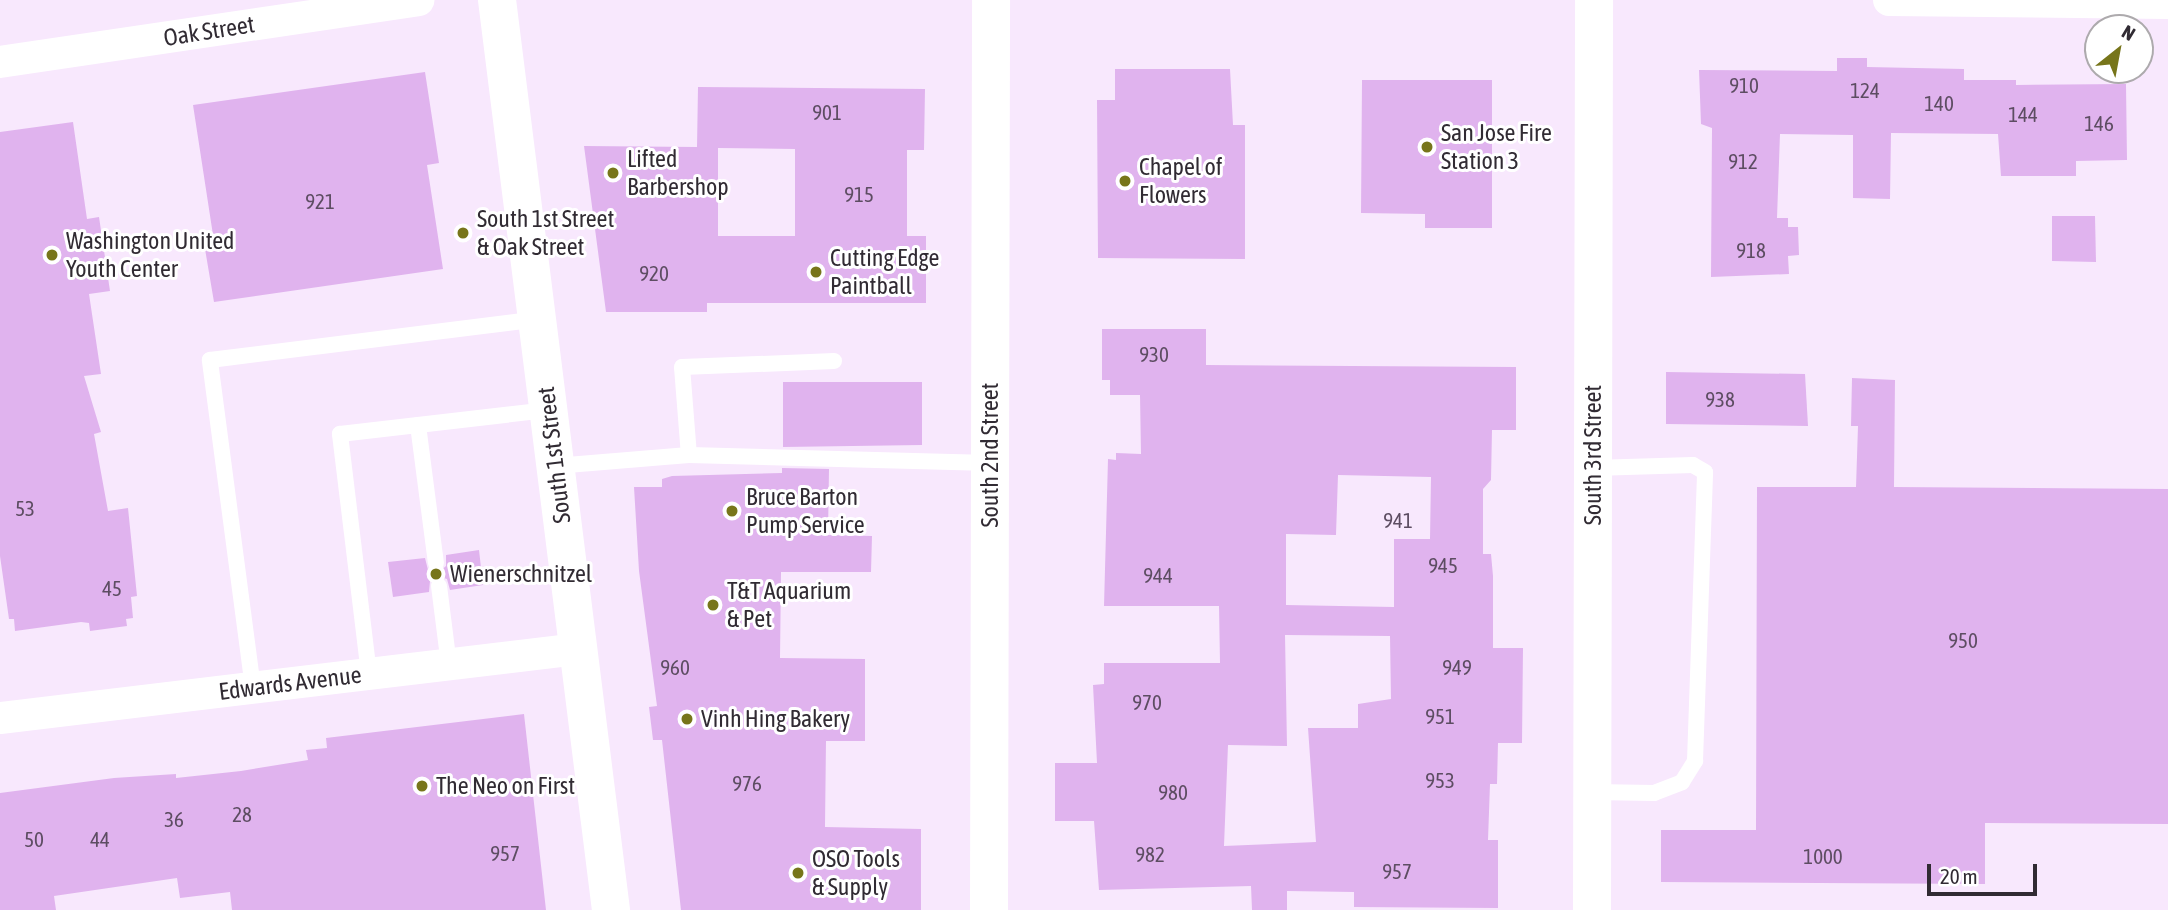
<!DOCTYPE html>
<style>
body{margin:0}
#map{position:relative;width:2168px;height:910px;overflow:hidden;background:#f8e8fd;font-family:"Asap Condensed",sans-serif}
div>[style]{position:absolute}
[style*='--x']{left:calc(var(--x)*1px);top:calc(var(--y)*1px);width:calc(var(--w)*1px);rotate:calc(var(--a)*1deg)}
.building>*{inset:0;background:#e0b3ee}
.service>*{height:16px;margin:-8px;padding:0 8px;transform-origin:8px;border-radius:8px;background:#fff}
.minor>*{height:32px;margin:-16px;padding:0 16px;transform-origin:16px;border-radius:16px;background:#fff}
.tertiary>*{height:38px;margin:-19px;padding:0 19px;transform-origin:19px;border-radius:19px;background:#fff}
.primary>*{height:38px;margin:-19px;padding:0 19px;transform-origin:19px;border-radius:19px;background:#fff}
.dots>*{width:19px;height:19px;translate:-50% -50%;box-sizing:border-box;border:4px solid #fff;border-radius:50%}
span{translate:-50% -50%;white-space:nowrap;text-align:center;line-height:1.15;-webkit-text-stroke:6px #fff;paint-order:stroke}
.number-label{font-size:21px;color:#5d4d62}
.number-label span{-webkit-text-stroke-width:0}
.street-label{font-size:24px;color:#312b33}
.poi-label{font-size:24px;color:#312b33}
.left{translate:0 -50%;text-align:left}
.north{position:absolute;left:2084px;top:14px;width:70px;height:70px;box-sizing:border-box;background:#fff;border:2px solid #adaaad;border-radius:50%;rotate:31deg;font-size:19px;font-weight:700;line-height:28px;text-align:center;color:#312b33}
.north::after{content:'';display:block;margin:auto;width:24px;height:32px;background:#77751a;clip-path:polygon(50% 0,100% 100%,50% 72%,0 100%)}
.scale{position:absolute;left:1927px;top:864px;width:110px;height:32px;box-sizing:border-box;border:4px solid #312b33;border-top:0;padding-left:9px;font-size:21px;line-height:24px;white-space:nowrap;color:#312b33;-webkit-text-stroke:5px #fff;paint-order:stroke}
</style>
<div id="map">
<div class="building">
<i style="clip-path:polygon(1837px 58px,1867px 58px,1867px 67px,1964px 69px,1964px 80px,2016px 80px,2016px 85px,2126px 84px,2127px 160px,2076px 161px,2076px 176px,2001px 176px,1998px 134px,1891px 133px,1890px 199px,1853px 198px,1853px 135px,1780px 134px,1777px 218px,1788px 218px,1788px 227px,1798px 227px,1799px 255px,1788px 256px,1789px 274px,1711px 277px,1712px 128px,1701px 124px,1699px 70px,1837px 71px)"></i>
<i style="clip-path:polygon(1115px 69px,1230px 69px,1233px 125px,1245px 125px,1245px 259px,1098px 258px,1097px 100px,1115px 100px)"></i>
<i style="clip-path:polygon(425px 72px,439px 163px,427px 165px,443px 269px,214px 302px,205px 249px,215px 248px,193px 105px)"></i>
<i style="clip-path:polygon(1362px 80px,1492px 80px,1492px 228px,1425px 228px,1425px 214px,1361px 213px)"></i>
<i style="clip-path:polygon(evenodd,698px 87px,925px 89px,924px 150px,907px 150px,907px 236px,926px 236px,926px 303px,707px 303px,707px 312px,606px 312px,584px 146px,697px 147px,698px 87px,718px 148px,795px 149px,795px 236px,718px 236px,718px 148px)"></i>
<i style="clip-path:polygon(73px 122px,87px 219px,99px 217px,110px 291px,89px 294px,101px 374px,84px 376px,101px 432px,94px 434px,108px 511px,128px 508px,137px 596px,131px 597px,133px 618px,126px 619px,127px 626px,90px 631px,89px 623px,81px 622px,15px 631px,14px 619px,9px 619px,0 556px,0 132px)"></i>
<i style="clip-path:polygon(2052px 216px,2095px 216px,2096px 262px,2052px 261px)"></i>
<i style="clip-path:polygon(evenodd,1102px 329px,1206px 329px,1206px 365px,1516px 367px,1516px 430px,1492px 430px,1491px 480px,1483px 489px,1483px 554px,1491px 554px,1493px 576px,1493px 648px,1523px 648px,1522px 743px,1498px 743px,1497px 784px,1490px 784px,1488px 840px,1498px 840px,1498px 908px,1354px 907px,1354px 892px,1287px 891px,1287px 910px,1252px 910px,1251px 886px,1099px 890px,1094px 821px,1055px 821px,1055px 763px,1097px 763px,1093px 685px,1104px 684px,1104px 663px,1220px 663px,1219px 606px,1104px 606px,1108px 459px,1116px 460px,1116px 453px,1141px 454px,1140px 395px,1110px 395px,1110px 380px,1102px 380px,1102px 329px,1338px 475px,1431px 477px,1430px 539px,1394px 539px,1394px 607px,1286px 605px,1286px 534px,1336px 535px,1338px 475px,1102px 329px,1285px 635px,1390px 636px,1391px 699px,1358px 704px,1358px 728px,1308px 728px,1316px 842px,1224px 846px,1228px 745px,1287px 746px,1285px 635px)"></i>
<i style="clip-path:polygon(1666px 372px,1805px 374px,1808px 426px,1666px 424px)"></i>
<i style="clip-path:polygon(1852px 378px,1895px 380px,1894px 487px,2168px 489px,2168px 824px,1985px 823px,1985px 884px,1661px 882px,1661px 830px,1756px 830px,1757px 487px,1856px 487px,1858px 426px,1851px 426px)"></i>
<i style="clip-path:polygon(783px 382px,922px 382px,922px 445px,783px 447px)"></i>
<i style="clip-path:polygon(782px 468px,829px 469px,828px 535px,872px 536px,871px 572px,781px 572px,780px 658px,865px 659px,865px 741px,826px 741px,825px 827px,921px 829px,921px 910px,681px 910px,662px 740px,653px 740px,649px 707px,657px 706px,639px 571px,634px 487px,662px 487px,662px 479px,672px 476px,782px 473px)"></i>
<i style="clip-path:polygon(479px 550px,483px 585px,450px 590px,447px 579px,437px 576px,430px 581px,429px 592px,393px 597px,388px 562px,425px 558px,428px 570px,438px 573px,446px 566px,446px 555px)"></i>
<i style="clip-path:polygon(524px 714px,546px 910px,232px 910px,230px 892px,180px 898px,177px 878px,54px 896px,56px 910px,0 910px,0 793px,114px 778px,176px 774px,176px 778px,241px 771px,308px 760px,306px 750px,327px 748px,326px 738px)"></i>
</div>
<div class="service">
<i style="--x:834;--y:361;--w:152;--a:177.7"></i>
<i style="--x:682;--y:367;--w:88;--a:85.5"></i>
<i style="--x:689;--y:455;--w:301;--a:1.5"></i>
<i style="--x:418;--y:425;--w:139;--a:82.6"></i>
<i style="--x:555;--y:466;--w:134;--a:-4.7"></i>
<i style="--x:439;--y:586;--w:80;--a:82.8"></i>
<i style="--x:369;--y:674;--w:242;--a:-96.9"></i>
<i style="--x:340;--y:434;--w:210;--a:-6.6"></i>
<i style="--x:253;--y:688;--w:331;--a:-97.5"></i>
<i style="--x:210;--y:360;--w:330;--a:-7.1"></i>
<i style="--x:1592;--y:792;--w:62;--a:0.9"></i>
<i style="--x:1654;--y:793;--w:30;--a:-21"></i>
<i style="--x:1682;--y:782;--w:25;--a:-58"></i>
<i style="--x:1695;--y:761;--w:289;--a:-88"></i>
<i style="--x:1705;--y:472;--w:14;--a:-150"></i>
<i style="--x:1693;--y:465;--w:100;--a:178.3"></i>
</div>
<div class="minor">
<i style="--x:1889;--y:0;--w:279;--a:0.6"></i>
<i style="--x:0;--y:62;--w:423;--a:-8.4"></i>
<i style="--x:0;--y:718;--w:583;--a:-6.8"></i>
</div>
<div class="tertiary">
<i style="--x:989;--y:910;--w:910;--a:-89.87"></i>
<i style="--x:1592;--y:910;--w:910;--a:-89.87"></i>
</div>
<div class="primary">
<i style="--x:497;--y:0;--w:917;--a:82.86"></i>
</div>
<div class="dots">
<i style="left:1427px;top:147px;background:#77751a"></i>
<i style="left:613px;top:173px;background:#77751a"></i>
<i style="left:1125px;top:181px;background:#77751a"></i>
<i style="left:463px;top:233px;background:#77751a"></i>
<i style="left:52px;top:255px;background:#77751a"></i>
<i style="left:816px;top:272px;background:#77751a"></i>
<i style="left:732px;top:511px;background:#77751a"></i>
<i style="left:436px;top:574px;background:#77751a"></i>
<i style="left:713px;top:605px;background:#77751a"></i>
<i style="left:687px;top:719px;background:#77751a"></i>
<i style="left:422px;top:786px;background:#77751a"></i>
<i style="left:798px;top:873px;background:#77751a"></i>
</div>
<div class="number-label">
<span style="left:1744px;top:85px">910</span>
<span style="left:1865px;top:90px">124</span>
<span style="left:1939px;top:103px">140</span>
<span style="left:827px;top:112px">901</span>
<span style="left:2023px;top:114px">144</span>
<span style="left:2099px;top:123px">146</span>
<span style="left:1743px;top:161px">912</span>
<span style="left:859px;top:194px">915</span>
<span style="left:320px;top:201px">921</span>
<span style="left:1751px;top:250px">918</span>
<span style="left:654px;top:273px">920</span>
<span style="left:1154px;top:354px">930</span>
<span style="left:1720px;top:399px">938</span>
<span style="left:25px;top:508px">53</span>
<span style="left:1398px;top:520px">941</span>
<span style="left:1443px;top:565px">945</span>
<span style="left:1158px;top:575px">944</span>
<span style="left:112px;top:588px">45</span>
<span style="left:1963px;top:640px">950</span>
<span style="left:675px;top:667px">960</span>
<span style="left:1457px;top:667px">949</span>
<span style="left:1147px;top:702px">970</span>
<span style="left:1440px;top:716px">951</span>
<span style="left:1440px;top:780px">953</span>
<span style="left:747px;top:783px">976</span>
<span style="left:1173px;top:792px">980</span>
<span style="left:242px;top:814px">28</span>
<span style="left:174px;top:819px">36</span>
<span style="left:34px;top:839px">50</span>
<span style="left:100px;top:839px">44</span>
<span style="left:505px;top:853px">957</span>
<span style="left:1150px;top:854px">982</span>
<span style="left:1823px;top:856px">1000</span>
<span style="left:1397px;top:871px">957</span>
</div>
<div class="street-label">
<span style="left:209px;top:31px;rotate:-9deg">Oak Street</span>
<span style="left:554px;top:455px;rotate:-97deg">South 1st Street</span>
<span style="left:990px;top:455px;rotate:-90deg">South 2nd Street</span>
<span style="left:1593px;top:455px;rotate:-90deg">South 3rd Street</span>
<span style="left:290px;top:683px;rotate:-7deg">Edwards Avenue</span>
</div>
<div class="poi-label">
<span class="left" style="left:1441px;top:147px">San Jose Fire<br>Station 3</span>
<span class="left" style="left:627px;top:173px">Lifted<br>Barbershop</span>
<span class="left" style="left:1139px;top:181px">Chapel of<br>Flowers</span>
<span class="left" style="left:477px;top:233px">South 1st Street<br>&amp; Oak Street</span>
<span class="left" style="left:66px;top:255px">Washington United<br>Youth Center</span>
<span class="left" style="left:830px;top:272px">Cutting Edge<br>Paintball</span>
<span class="left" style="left:746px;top:511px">Bruce Barton<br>Pump Service</span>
<span class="left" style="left:450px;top:574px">Wienerschnitzel</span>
<span class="left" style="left:727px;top:605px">T&amp;T Aquarium<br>&amp; Pet</span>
<span class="left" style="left:701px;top:719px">Vinh Hing Bakery</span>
<span class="left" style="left:436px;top:786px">The Neo on First</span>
<span class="left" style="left:812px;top:873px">OSO Tools<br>&amp; Supply</span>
</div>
<div class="north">N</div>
<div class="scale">20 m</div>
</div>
